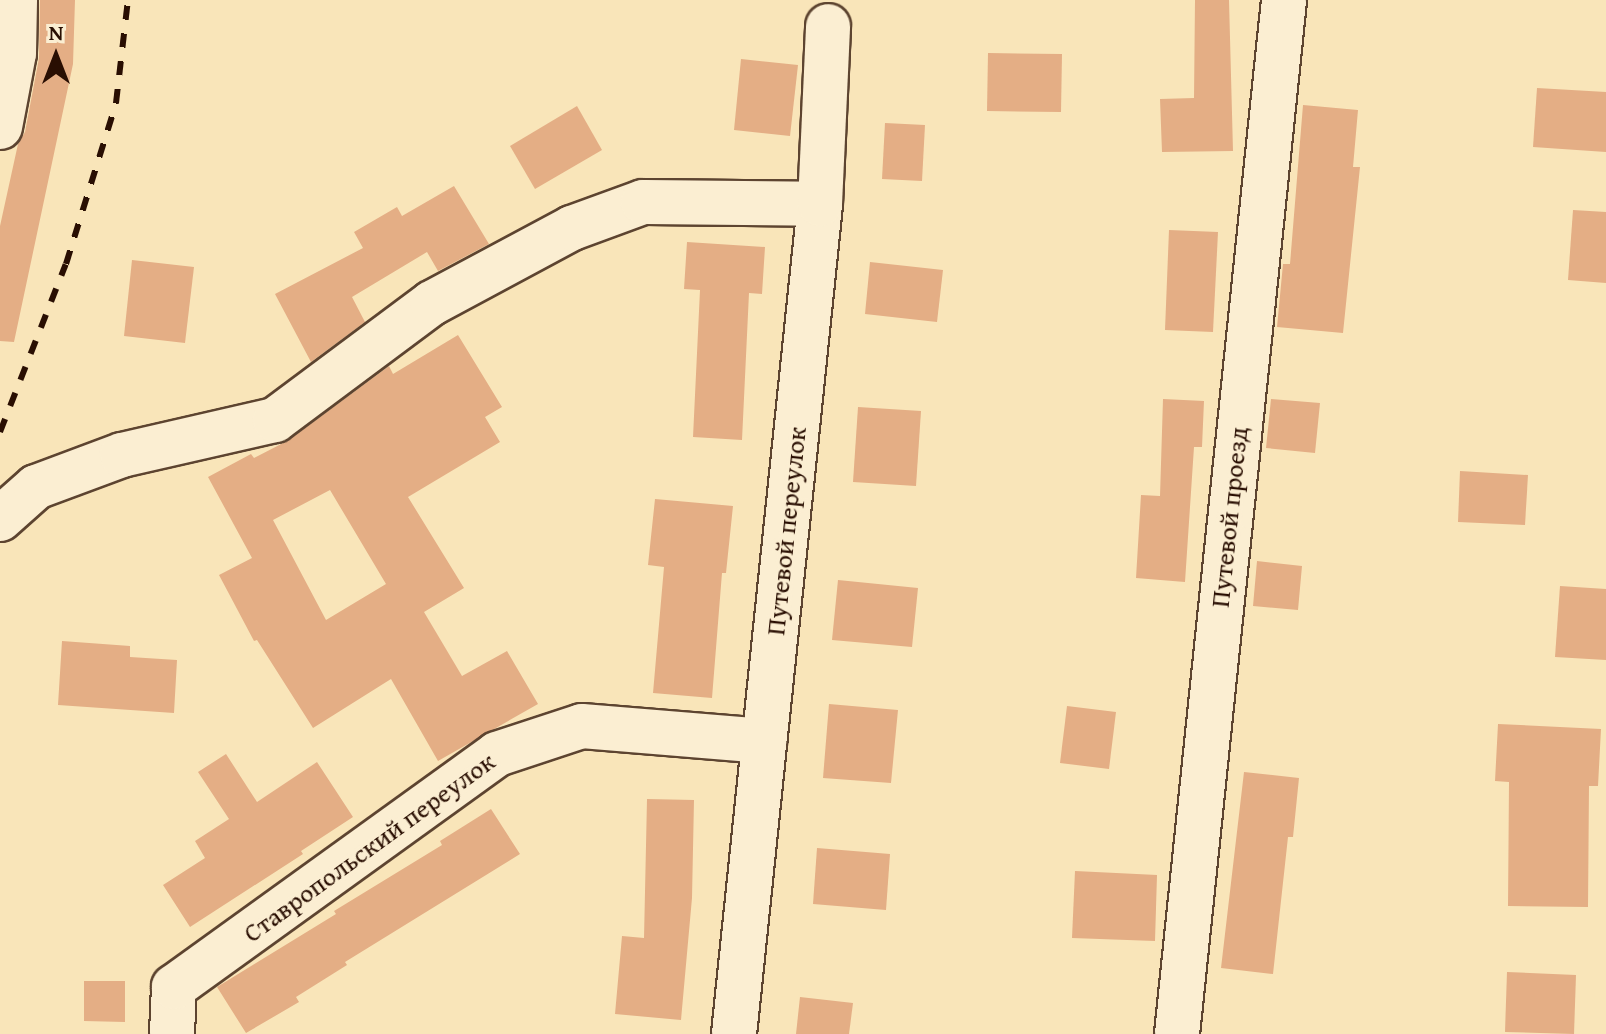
<!DOCTYPE html>
<meta charset="utf-8">
<style>
body{margin:0}
#map{position:relative;width:1606px;height:1034px;overflow:hidden;background:#f9e5b9;font-family:"Gentium Book Plus",serif}
div>[style]{position:absolute}
[style*='--x']{left:calc(var(--x)*1px);top:calc(var(--y)*1px);width:calc(var(--w)*1px);rotate:calc(var(--a)*1deg)}
.building>*{inset:0;background:#e4ae85}
.roads{filter:drop-shadow(2px 0 #5d4430) drop-shadow(-2px 0 #5d4430) drop-shadow(0 2px #5d4430) drop-shadow(0 -2px #5d4430)}
.minor>*{height:44px;margin:-22px;padding:0 22px;transform-origin:22px;border-radius:22px;background:#fbeed2}
.rail>*{height:6px;margin-top:-3px;transform-origin:0;background:repeating-linear-gradient(90deg,#290e02 0 14px,transparent 0 28px)}
span{translate:-50% -50%;white-space:nowrap;text-align:center;line-height:1.15;-webkit-text-stroke:7px #fbeed2;paint-order:stroke}
.street-label{font-size:26px;color:#290e02}
.north{position:absolute;left:16px;top:16px;width:80px;height:80px;-webkit-text-stroke:6px #fbeed2;paint-order:stroke;rotate:0deg;font-size:22px;font-weight:700;line-height:32px;text-align:center;color:#290e02}
.north::after{content:'';display:block;margin:auto;width:28px;height:36px;background:#290e02;clip-path:polygon(50% 0,100% 100%,50% 72%,0 100%)}
</style>
<div id="map">
<div class="building">
<i style="clip-path:polygon(40px 0,75px 0,73px 64px,14px 342px,0 341px,0 226px,18px 144px,25px 132px,39px 58px)"></i>
<i style="clip-path:polygon(1195px 0,1229px 0,1233px 151px,1162px 152px,1160px 99px,1194px 98px)"></i>
<i style="clip-path:polygon(988px 53px,1062px 54px,1061px 112px,987px 111px)"></i>
<i style="clip-path:polygon(741px 59px,798px 65px,790px 136px,734px 130px)"></i>
<i style="clip-path:polygon(1537px 88px,1606px 92px,1606px 152px,1533px 147px)"></i>
<i style="clip-path:polygon(1303px 105px,1358px 110px,1353px 167px,1360px 167px,1343px 333px,1277px 327px,1283px 264px,1290px 264px)"></i>
<i style="clip-path:polygon(577px 106px,602px 150px,535px 189px,510px 146px)"></i>
<i style="clip-path:polygon(885px 123px,925px 125px,922px 181px,882px 179px)"></i>
<i style="clip-path:polygon(454px 186px,489px 244px,438px 271px,427px 252px,352px 297px,365px 322px,311px 362px,275px 294px,363px 248px,354px 232px,397px 207px,402px 216px)"></i>
<i style="clip-path:polygon(1573px 210px,1606px 212px,1606px 283px,1568px 280px)"></i>
<i style="clip-path:polygon(1169px 230px,1218px 232px,1213px 332px,1165px 330px)"></i>
<i style="clip-path:polygon(687px 242px,765px 247px,762px 294px,749px 293px,742px 440px,693px 437px,700px 290px,684px 289px)"></i>
<i style="clip-path:polygon(132px 260px,194px 267px,185px 343px,124px 336px)"></i>
<i style="clip-path:polygon(870px 262px,943px 270px,937px 322px,865px 314px)"></i>
<i style="clip-path:polygon(evenodd,458px 335px,502px 407px,485px 417px,500px 442px,408px 497px,464px 588px,424px 612px,462px 676px,507px 651px,538px 704px,438px 761px,391px 679px,313px 728px,257px 640px,254px 641px,219px 575px,252px 558px,208px 477px,251px 454px,254px 458px,289px 440px,389px 366px,393px 374px,458px 335px,330px 490px,386px 584px,326px 620px,273px 520px,330px 490px)"></i>
<i style="clip-path:polygon(1163px 399px,1204px 401px,1202px 447px,1194px 447px,1185px 582px,1136px 578px,1141px 495px,1160px 496px)"></i>
<i style="clip-path:polygon(1271px 399px,1320px 403px,1315px 453px,1266px 448px)"></i>
<i style="clip-path:polygon(858px 407px,921px 411px,916px 486px,853px 482px)"></i>
<i style="clip-path:polygon(1460px 471px,1528px 475px,1525px 525px,1458px 522px)"></i>
<i style="clip-path:polygon(655px 499px,733px 506px,726px 573px,722px 573px,712px 698px,653px 693px,664px 567px,648px 565px)"></i>
<i style="clip-path:polygon(1257px 561px,1302px 566px,1298px 610px,1253px 606px)"></i>
<i style="clip-path:polygon(838px 580px,918px 588px,912px 647px,832px 640px)"></i>
<i style="clip-path:polygon(1560px 586px,1606px 589px,1606px 660px,1555px 657px)"></i>
<i style="clip-path:polygon(62px 641px,130px 646px,130px 657px,177px 660px,174px 713px,58px 705px)"></i>
<i style="clip-path:polygon(829px 704px,898px 710px,891px 783px,823px 778px)"></i>
<i style="clip-path:polygon(1067px 706px,1116px 712px,1109px 769px,1060px 763px)"></i>
<i style="clip-path:polygon(1498px 724px,1601px 729px,1598px 786px,1589px 786px,1588px 907px,1508px 906px,1509px 782px,1495px 781px)"></i>
<i style="clip-path:polygon(226px 754px,257px 802px,317px 762px,353px 817px,301px 851px,303px 854px,190px 927px,163px 885px,205px 858px,195px 841px,229px 819px,198px 772px)"></i>
<i style="clip-path:polygon(1244px 772px,1299px 778px,1293px 837px,1288px 837px,1273px 974px,1221px 968px)"></i>
<i style="clip-path:polygon(647px 799px,694px 800px,692px 898px,681px 1020px,615px 1014px,622px 936px,644px 938px)"></i>
<i style="clip-path:polygon(491px 809px,520px 854px,345px 962px,347px 965px,296px 997px,299px 1002px,246px 1033px,217px 987px,336px 914px,334px 911px,442px 845px,440px 841px)"></i>
<i style="clip-path:polygon(817px 848px,890px 854px,886px 910px,813px 904px)"></i>
<i style="clip-path:polygon(1075px 871px,1157px 875px,1155px 941px,1072px 938px)"></i>
<i style="clip-path:polygon(1507px 972px,1576px 975px,1574px 1034px,1505px 1032px)"></i>
<i style="clip-path:polygon(84px 981px,125px 981px,125px 1022px,84px 1021px)"></i>
<i style="clip-path:polygon(800px 997px,853px 1003px,849px 1034px,796px 1034px)"></i>
</div>
<div class="roads">
<div class="minor">
<i style="--x:0;--y:127;--w:75;--a:-79.3"></i>
<i style="--x:14;--y:53;--w:53;--a:-88.9"></i>
<i style="--x:0;--y:519;--w:48;--a:-41.6"></i>
<i style="--x:36;--y:487;--w:92;--a:-20.4"></i>
<i style="--x:122;--y:455;--w:157;--a:-12.9"></i>
<i style="--x:275;--y:420;--w:196;--a:-36.7"></i>
<i style="--x:432;--y:303;--w:159;--a:-28.2"></i>
<i style="--x:572;--y:228;--w:76;--a:-20.1"></i>
<i style="--x:643;--y:202;--w:177;--a:0.6"></i>
<i style="--x:172;--y:1034;--w:47;--a:-87.6"></i>
<i style="--x:174;--y:987;--w:398;--a:-35.8"></i>
<i style="--x:497;--y:754;--w:89;--a:-18.2"></i>
<i style="--x:582;--y:726;--w:183;--a:4.7"></i>
<i style="--x:734;--y:1034;--w:834;--a:-84.08"></i>
<i style="--x:820;--y:204;--w:178;--a:-87.4"></i>
<i style="--x:1177;--y:1034;--w:1040;--a:-84.09"></i>
</div>
</div>
<div class="rail">
<i style="--x:0;--y:432;--w:180;--a:-68.6"></i>
<i style="--x:66;--y:264;--w:169;--a:-72.7"></i>
<i style="--x:116;--y:103;--w:104;--a:-83.4"></i>
</div>
<div class="street-label">
<span style="left:1229px;top:517px;rotate:-84deg">Путевой проезд</span>
<span style="left:786px;top:531px;rotate:-84deg">Путевой переулок</span>
<span style="left:369px;top:847px;rotate:-36deg">Ставропольский переулок</span>
</div>
<div class="north">N</div>
</div>
